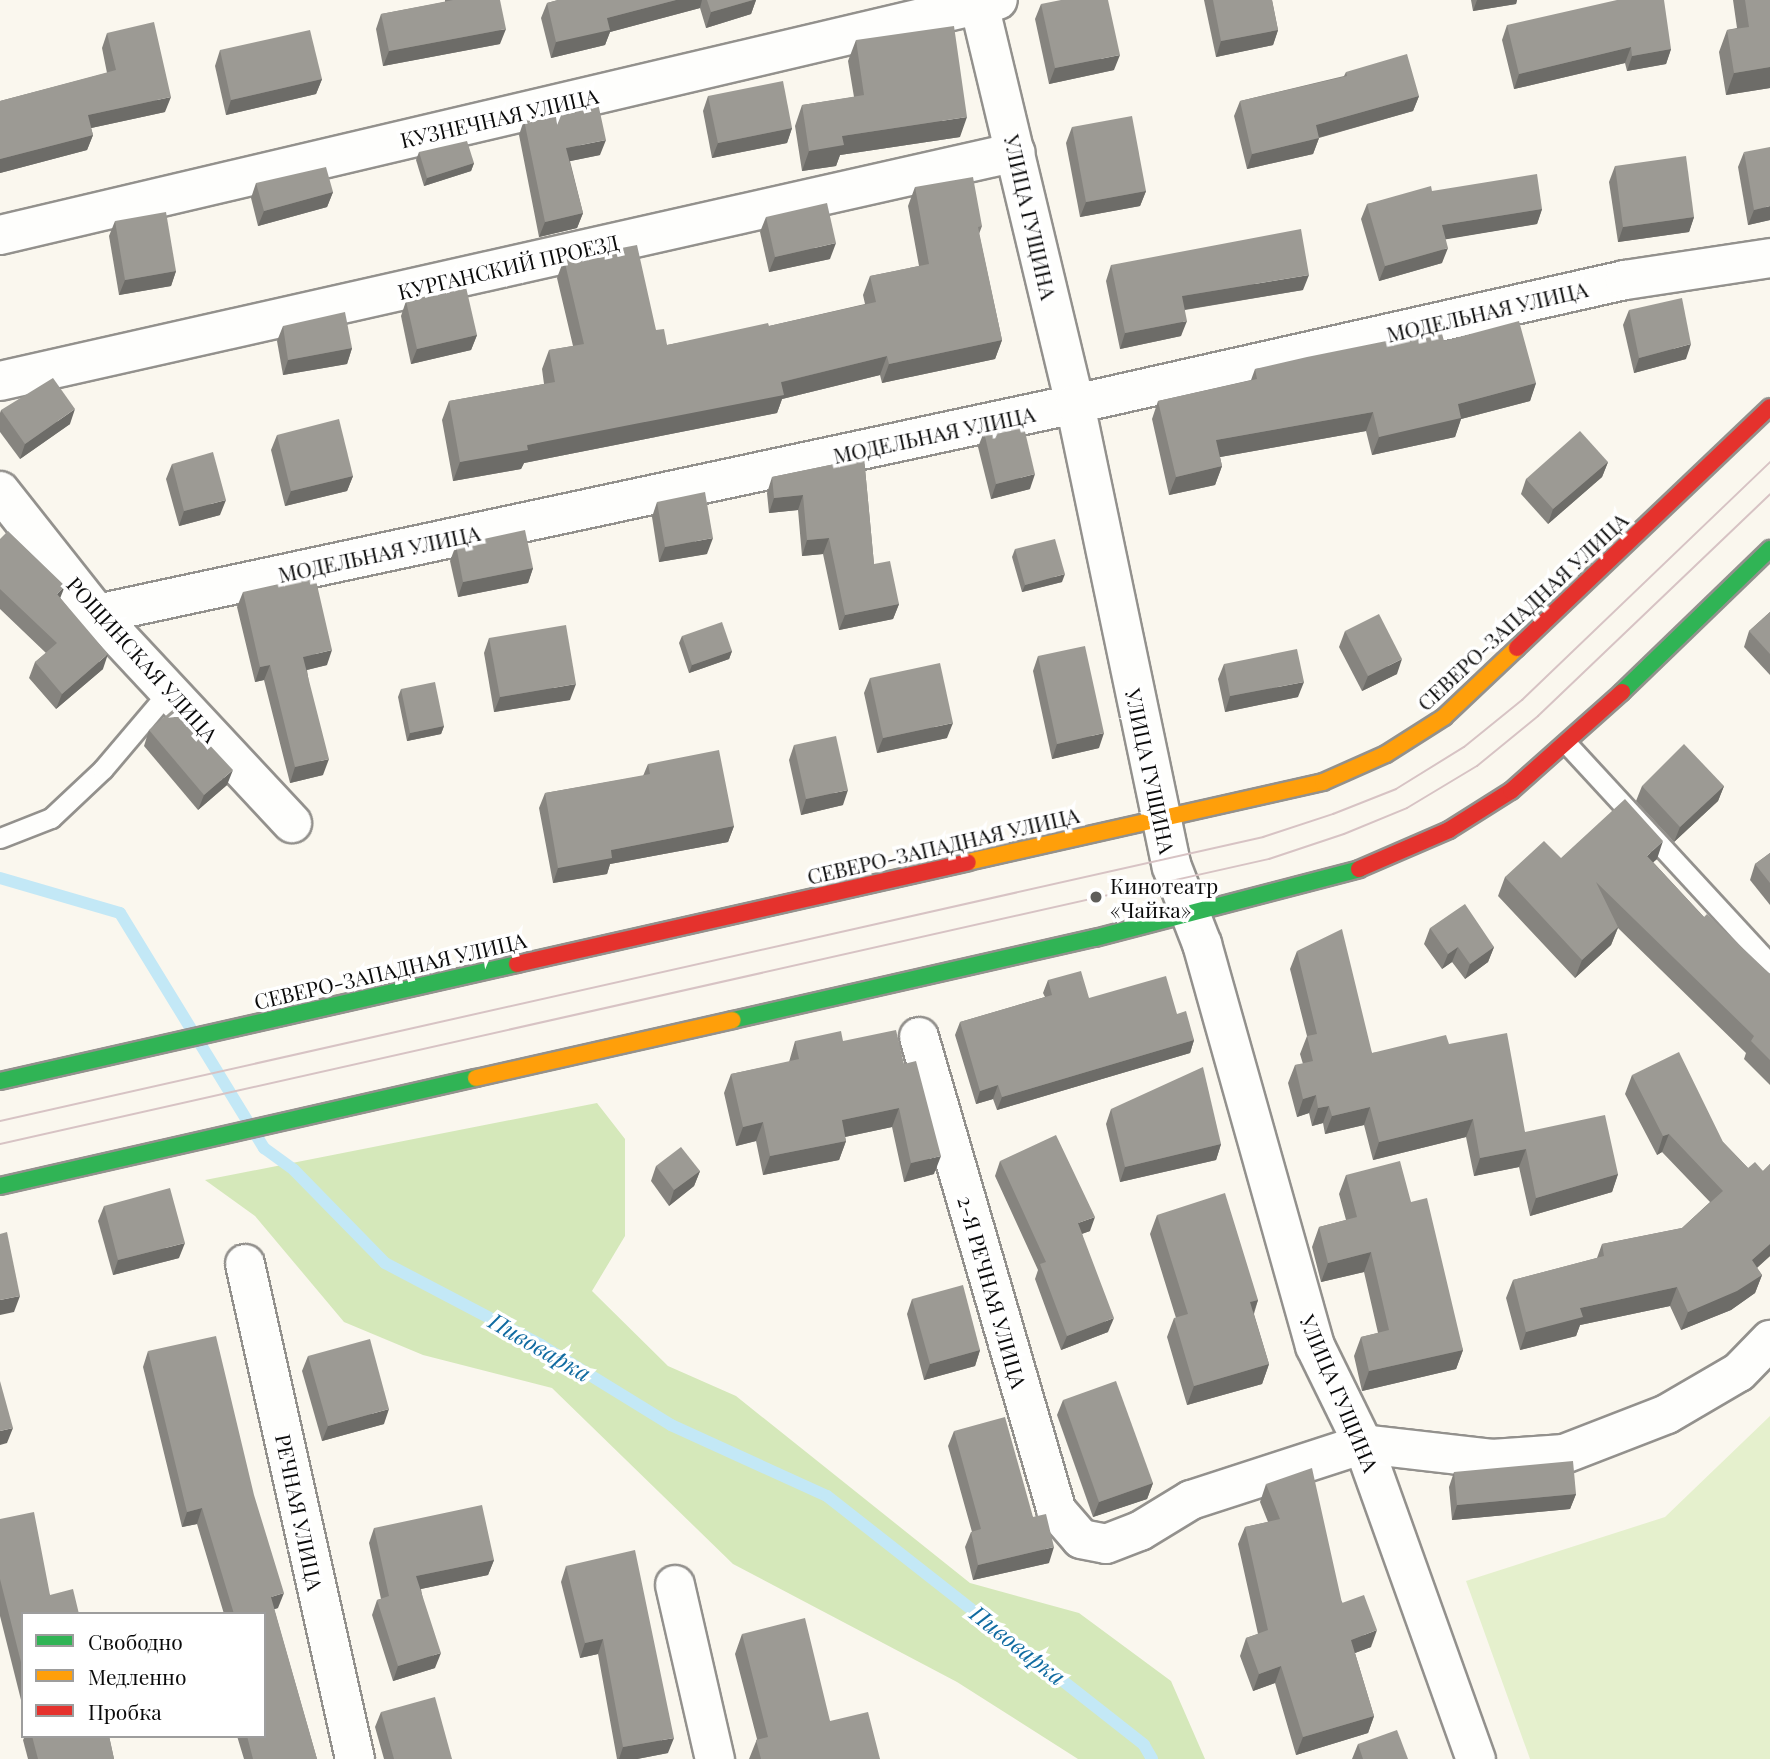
<!DOCTYPE html>
<meta charset="utf-8">
<style>
body{margin:0}
#map{position:relative;width:1770px;height:1759px;overflow:hidden;background:#faf7ee;font-family:"Playfair Display",serif}
div>[style]{position:absolute}
[style*='--x']{left:calc(var(--x)*1px);top:calc(var(--y)*1px);width:calc(var(--w)*1px);rotate:calc(var(--a)*1deg)}
.green>*{inset:0;background:#e5f0cd}
.forest>*{inset:0;background:#d5e8ba}
.stream>*{height:12px;margin:-6px;padding:0 6px;transform-origin:6px;border-radius:6px;background:#c3e8f6}
.roads{filter:drop-shadow(2px 0 #93918d) drop-shadow(-2px 0 #93918d) drop-shadow(0 2px #93918d) drop-shadow(0 -2px #93918d)}
.lane>*{height:19px;margin:-9.5px;padding:0 9.5px;transform-origin:9.5px;border-radius:9.5px;background:#fefefc}
.street>*{height:38px;margin:-19px;padding:0 19px;transform-origin:19px;border-radius:19px;background:#fefefc}
.fast>*{height:16px;margin:-8px;padding:0 8px;transform-origin:8px;border-radius:8px;background:#30b455}
.slow>*{height:16px;margin:-8px;padding:0 8px;transform-origin:8px;border-radius:8px;background:#ff9f0a}
.jam>*{height:16px;margin:-8px;padding:0 8px;transform-origin:8px;border-radius:8px;background:#e5322d}
.tram>*{height:2px;margin:-1px;padding:0 1px;transform-origin:1px;border-radius:1px;background:#d7c3c4}
.wall>*{inset:0;background:#86847f}
.shaded-wall>*{inset:0;background:#6d6c68}
.building>*{inset:0;background:#9c9a94}
.dots>*{width:19px;height:19px;translate:-50% -50%;box-sizing:border-box;border:4px solid #fff;border-radius:50%}
span{translate:-50% -50%;white-space:nowrap;text-align:center;line-height:1.15;-webkit-text-stroke:7px #fff;paint-order:stroke}
.street-label{font-size:21px;color:#0b0b0b}
.poi-label{font-size:21px;color:#0b0b0b}
.left{translate:0 -50%;text-align:left}
.water-label{font-size:23px;color:#106ba1;font-style:italic}
.legend{position:absolute;left:21px;top:1612px;width:245px;height:126px;box-sizing:border-box;background:#fff;border:2px solid #9d9d9d;margin:0;padding:9px 12px;list-style:none;font-size:21px;color:#0b0b0b}
.legend li{display:flex;align-items:center;gap:14px;height:35px}
.legend b{width:35px;border:2px solid #9d9d9d}
</style>
<div id="map">
<div class="green">
<i style="clip-path:polygon(1770px 1416px,1770px 1759px,1530px 1759px,1466px 1581px,1665px 1517px)"></i>
</div>
<div class="forest">
<i style="clip-path:polygon(597px 1103px,625px 1139px,625px 1236px,592px 1291px,668px 1366px,736px 1396px,970px 1583px,1079px 1613px,1171px 1681px,1205px 1759px,1078px 1759px,957px 1682px,733px 1564px,552px 1388px,423px 1355px,344px 1322px,255px 1216px,205px 1180px)"></i>
</div>
<div class="stream">
<i style="--x:0;--y:878;--w:125;--a:16.3"></i>
<i style="--x:120;--y:913;--w:276;--a:58.5"></i>
<i style="--x:264;--y:1148;--w:37;--a:36"></i>
<i style="--x:294;--y:1170;--w:130;--a:45.6"></i>
<i style="--x:385;--y:1263;--w:176;--a:27.7"></i>
<i style="--x:541;--y:1345;--w:153;--a:31.6"></i>
<i style="--x:671;--y:1425;--w:171;--a:24.5"></i>
<i style="--x:827;--y:1496;--w:403;--a:38.1"></i>
<i style="--x:1144;--y:1745;--w:16;--a:60"></i>
</div>
<div class="roads">
<div class="lane">
<i style="--x:1567;--y:744;--w:299;--a:47.3"></i>
<i style="--x:0;--y:838;--w:55;--a:-21.4"></i>
<i style="--x:51;--y:818;--w:71;--a:-43.3"></i>
<i style="--x:103;--y:769;--w:104;--a:-49.7"></i>
</div>
<div class="street">
<i style="--x:978;--y:0;--w:415;--a:76.5"></i>
<i style="--x:1075;--y:404;--w:473;--a:78.2"></i>
<i style="--x:1172;--y:867;--w:83;--a:68.7"></i>
<i style="--x:1202;--y:944;--w:418;--a:74.3"></i>
<i style="--x:1315;--y:1346;--w:109;--a:63.9"></i>
<i style="--x:1363;--y:1444;--w:335;--a:70.3"></i>
<i style="--x:0;--y:235;--w:1025;--a:-13.25"></i>
<i style="--x:0;--y:381;--w:1041;--a:-12.7"></i>
<i style="--x:0;--y:491;--w:157;--a:51.7"></i>
<i style="--x:97;--y:614;--w:286;--a:47"></i>
<i style="--x:97;--y:614;--w:1000;--a:-12.12"></i>
<i style="--x:1075;--y:404;--w:564;--a:-12.71"></i>
<i style="--x:1625;--y:280;--w:147;--a:-8.6"></i>
<i style="--x:919;--y:1037;--w:492;--a:73.8"></i>
<i style="--x:1056;--y:1510;--w:38;--a:49"></i>
<i style="--x:1081;--y:1539;--w:25;--a:11"></i>
<i style="--x:1106;--y:1544;--w:36;--a:-21"></i>
<i style="--x:1140;--y:1531;--w:60;--a:-31.3"></i>
<i style="--x:1191;--y:1500;--w:181;--a:-18"></i>
<i style="--x:1363;--y:1444;--w:130;--a:6.6"></i>
<i style="--x:1492;--y:1459;--w:72;--a:-4"></i>
<i style="--x:1564;--y:1454;--w:110;--a:-21.2"></i>
<i style="--x:1667;--y:1414;--w:83;--a:-30.3"></i>
<i style="--x:1739;--y:1372;--w:45;--a:-45.9"></i>
<i style="--x:245;--y:1264;--w:507;--a:77.47"></i>
<i style="--x:675;--y:1585;--w:179;--a:77.1"></i>
</div>
<div class="fast">
<i style="--x:1622;--y:692;--w:206;--a:-44"></i>
<i style="--x:733;--y:1020;--w:371;--a:-12.8"></i>
<i style="--x:1095;--y:938;--w:273;--a:-14.6"></i>
<i style="--x:0;--y:1081;--w:530;--a:-12.75"></i>
<i style="--x:0;--y:1186;--w:488;--a:-12.8"></i>
</div>
<div class="slow">
<i style="--x:968;--y:862;--w:364;--a:-12.7"></i>
<i style="--x:1323;--y:782;--w:69;--a:-24"></i>
<i style="--x:1386;--y:754;--w:69;--a:-32.5"></i>
<i style="--x:1444;--y:717;--w:100;--a:-43.4"></i>
<i style="--x:476;--y:1078;--w:263;--a:-12.7"></i>
</div>
<div class="jam">
<i style="--x:1517;--y:648;--w:349;--a:-43.6"></i>
<i style="--x:1359;--y:869;--w:98;--a:-23.4"></i>
<i style="--x:1449;--y:830;--w:73;--a:-32.2"></i>
<i style="--x:1511;--y:791;--w:149;--a:-41.7"></i>
<i style="--x:517;--y:964;--w:462;--a:-12.7"></i>
</div>
</div>
<div class="tram">
<i style="--x:0;--y:1121;--w:1295;--a:-12.67"></i>
<i style="--x:1263;--y:837;--w:74;--a:-18.2"></i>
<i style="--x:1333;--y:814;--w:68;--a:-21.6"></i>
<i style="--x:1396;--y:789;--w:80;--a:-31.7"></i>
<i style="--x:1464;--y:747;--w:75;--a:-39"></i>
<i style="--x:1522;--y:700;--w:344;--a:-43.8"></i>
<i style="--x:0;--y:1144;--w:1301;--a:-12.66"></i>
<i style="--x:1269;--y:859;--w:79;--a:-18.4"></i>
<i style="--x:1344;--y:834;--w:68;--a:-22.4"></i>
<i style="--x:1407;--y:808;--w:82;--a:-31"></i>
<i style="--x:1477;--y:766;--w:79;--a:-39.3"></i>
<i style="--x:1538;--y:716;--w:321;--a:-43.7"></i>
</div>
<div class="wall">
<i style="clip-path:polygon(445px 0,500px 0,500px 44px,383px 66px,376px 29px,381px 14px,445px 2px)"></i>
<i style="clip-path:polygon(558px 0,756px 0,751px 14px,706px 28px,700px 8px,610px 32px,605px 45px,551px 58px,541px 18px,547px 3px)"></i>
<i style="clip-path:polygon(1204px 0,1272px 0,1278px 30px,1273px 45px,1216px 57px)"></i>
<i style="clip-path:polygon(1471px 0,1517px 0,1516px 4px,1473px 11px)"></i>
<i style="clip-path:polygon(1733px 0,1770px 0,1770px 88px,1726px 95px,1719px 52px,1727px 30px,1737px 28px)"></i>
<i style="clip-path:polygon(1041px 4px,1114px 70px,1049px 84px,1035px 19px)"></i>
<i style="clip-path:polygon(1507px 25px,1671px 49px,1666px 64px,1627px 71px,1625px 63px,1514px 89px,1502px 40px)"></i>
<i style="clip-path:polygon(107px 33px,165px 112px,91px 128px,93px 135px,87px 150px,0 173px,0 101px,107px 73px,102px 48px)"></i>
<i style="clip-path:polygon(856px 40px,960px 137px,840px 155px,836px 166px,802px 171px,795px 126px,802px 105px,854px 97px,848px 61px)"></i>
<i style="clip-path:polygon(220px 50px,322px 79px,316px 94px,226px 115px,215px 66px)"></i>
<i style="clip-path:polygon(1346px 72px,1419px 96px,1413px 111px,1319px 138px,1313px 154px,1247px 169px,1234px 116px,1240px 101px,1344px 76px)"></i>
<i style="clip-path:polygon(708px 96px,792px 128px,787px 143px,712px 158px,703px 111px)"></i>
<i style="clip-path:polygon(524px 120px,600px 155px,570px 161px,583px 213px,577px 228px,539px 237px,519px 135px)"></i>
<i style="clip-path:polygon(1072px 127px,1146px 191px,1140px 206px,1080px 217px,1066px 143px)"></i>
<i style="clip-path:polygon(419px 152px,474px 163px,471px 171px,424px 186px,416px 160px)"></i>
<i style="clip-path:polygon(1744px 152px,1770px 220px,1748px 225px,1738px 167px)"></i>
<i style="clip-path:polygon(1615px 166px,1694px 217px,1689px 232px,1618px 242px,1609px 182px)"></i>
<i style="clip-path:polygon(256px 183px,333px 192px,327px 207px,258px 226px,251px 198px)"></i>
<i style="clip-path:polygon(915px 187px,982px 226px,979px 234px,1002px 340px,995px 359px,882px 383px,880px 375px,782px 399px,777px 413px,524px 463px,521px 469px,453px 481px,442px 420px,449px 401px,544px 384px,542px 369px,549px 350px,573px 346px,557px 278px,564px 259px,656px 330px,667px 345px,769px 326px,865px 304px,863px 295px,870px 276px,919px 266px,908px 206px)"></i>
<i style="clip-path:polygon(1432px 191px,1542px 209px,1537px 224px,1445px 239px,1442px 263px,1379px 281px,1361px 219px,1367px 204px)"></i>
<i style="clip-path:polygon(766px 217px,830px 259px,769px 272px,760px 232px)"></i>
<i style="clip-path:polygon(115px 221px,176px 271px,171px 286px,119px 295px,109px 236px)"></i>
<i style="clip-path:polygon(1111px 265px,1303px 290px,1185px 310px,1181px 336px,1120px 349px,1106px 281px)"></i>
<i style="clip-path:polygon(406px 301px,477px 335px,471px 350px,411px 364px,401px 316px)"></i>
<i style="clip-path:polygon(1629px 310px,1686px 359px,1634px 373px,1623px 325px)"></i>
<i style="clip-path:polygon(283px 326px,352px 348px,347px 364px,283px 375px,277px 341px)"></i>
<i style="clip-path:polygon(1444px 341px,1536px 383px,1530px 401px,1461px 419px,1455px 437px,1372px 455px,1366px 431px,1220px 457px,1222px 466px,1215px 485px,1169px 495px,1152px 419px,1158px 401px,1251px 380px,1255px 369px)"></i>
<i style="clip-path:polygon(1px 410px,70px 424px,20px 459px,0 432px,0 413px)"></i>
<i style="clip-path:polygon(984px 432px,1030px 489px,991px 499px,978px 447px)"></i>
<i style="clip-path:polygon(277px 435px,353px 476px,347px 491px,285px 506px,271px 450px)"></i>
<i style="clip-path:polygon(864px 458px,874px 564px,899px 604px,893px 619px,839px 630px,823px 554px,802px 556px,798px 510px,769px 513px,767px 493px,772px 477px)"></i>
<i style="clip-path:polygon(1608px 462px,1602px 477px,1548px 524px,1521px 494px,1526px 479px)"></i>
<i style="clip-path:polygon(172px 464px,220px 515px,179px 526px,166px 479px)"></i>
<i style="clip-path:polygon(657px 502px,707px 554px,659px 562px,652px 517px)"></i>
<i style="clip-path:polygon(0 539px,60px 598px,103px 669px,56px 709px,29px 678px,35px 662px,46px 653px,0 609px)"></i>
<i style="clip-path:polygon(456px 545px,533px 568px,528px 583px,458px 597px,450px 561px)"></i>
<i style="clip-path:polygon(1015px 549px,1062px 582px,1022px 592px,1012px 557px)"></i>
<i style="clip-path:polygon(243px 592px,327px 665px,307px 670px,323px 775px,290px 783px,264px 680px,255px 682px,237px 607px)"></i>
<i style="clip-path:polygon(1770px 612px,1770px 675px,1744px 647px,1749px 631px)"></i>
<i style="clip-path:polygon(1345px 631px,1397px 674px,1362px 691px,1339px 647px)"></i>
<i style="clip-path:polygon(682px 636px,732px 651px,729px 659px,689px 673px,679px 643px)"></i>
<i style="clip-path:polygon(489px 638px,570px 700px,494px 712px,484px 653px)"></i>
<i style="clip-path:polygon(1038px 656px,1099px 748px,1052px 759px,1033px 671px)"></i>
<i style="clip-path:polygon(1224px 664px,1298px 697px,1225px 712px,1218px 679px)"></i>
<i style="clip-path:polygon(870px 678px,947px 738px,877px 753px,864px 693px)"></i>
<i style="clip-path:polygon(401px 689px,444px 726px,441px 734px,407px 741px,398px 697px)"></i>
<i style="clip-path:polygon(149px 730px,227px 785px,198px 810px,144px 746px)"></i>
<i style="clip-path:polygon(794px 745px,843px 805px,801px 815px,789px 760px)"></i>
<i style="clip-path:polygon(648px 764px,734px 826px,728px 842px,610px 864px,607px 874px,553px 883px,539px 808px,545px 793px,643px 776px)"></i>
<i style="clip-path:polygon(1642px 786px,1724px 786px,1718px 801px,1674px 842px,1636px 801px)"></i>
<i style="clip-path:polygon(1770px 853px,1770px 905px,1750px 880px,1755px 864px)"></i>
<i style="clip-path:polygon(1561px 858px,1657px 859px,1653px 862px,1704px 917px,1770px 974px,1770px 1085px,1744px 1059px,1746px 1053px,1618px 928px,1611px 945px,1575px 978px,1498px 896px,1505px 877px)"></i>
<i style="clip-path:polygon(1430px 928px,1494px 947px,1488px 962px,1465px 979px,1452px 962px,1442px 969px,1424px 944px)"></i>
<i style="clip-path:polygon(1297px 951px,1372px 1053px,1449px 1044px,1525px 1132px,1618px 1174px,1612px 1192px,1530px 1216px,1519px 1167px,1474px 1176px,1466px 1137px,1373px 1160px,1364px 1125px,1325px 1134px,1323px 1123px,1312px 1126px,1309px 1113px,1297px 1117px,1288px 1083px,1295px 1065px,1303px 1064px,1300px 1054px,1307px 1036px,1290px 969px)"></i>
<i style="clip-path:polygon(1048px 980px,1089px 998px,1177px 1014px,1194px 1040px,1190px 1053px,997px 1110px,993px 1099px,976px 1104px,955px 1035px,960px 1022px,1045px 997px,1043px 993px)"></i>
<i style="clip-path:polygon(795px 1041px,843px 1041px,904px 1064px,934px 1174px,904px 1182px,892px 1127px,845px 1137px,846px 1141px,839px 1160px,763px 1175px,756px 1141px,736px 1146px,724px 1093px,731px 1074px,789px 1062px)"></i>
<i style="clip-path:polygon(1632px 1075px,1723px 1142px,1748px 1168px,1763px 1171px,1770px 1164px,1770px 1256px,1757px 1268px,1762px 1275px,1755px 1293px,1731px 1310px,1681px 1330px,1670px 1306px,1580px 1325px,1576px 1336px,1520px 1350px,1506px 1298px,1513px 1280px,1597px 1258px,1602px 1244px,1682px 1228px,1710px 1202px,1662px 1152px,1657px 1155px,1625px 1094px)"></i>
<i style="clip-path:polygon(1111px 1109px,1221px 1144px,1216px 1160px,1120px 1182px,1106px 1124px)"></i>
<i style="clip-path:polygon(1000px 1161px,1090px 1231px,1082px 1234px,1108px 1332px,1061px 1350px,1035px 1279px,1038px 1270px,995px 1176px)"></i>
<i style="clip-path:polygon(656px 1166px,700px 1171px,694px 1186px,669px 1206px,651px 1181px)"></i>
<i style="clip-path:polygon(1346px 1175px,1411px 1202px,1463px 1350px,1456px 1369px,1362px 1391px,1354px 1356px,1361px 1337px,1378px 1333px,1364px 1272px,1321px 1282px,1312px 1247px,1319px 1227px,1346px 1220px,1339px 1194px)"></i>
<i style="clip-path:polygon(104px 1206px,179px 1258px,113px 1275px,98px 1221px)"></i>
<i style="clip-path:polygon(1157px 1215px,1258px 1300px,1254px 1314px,1269px 1364px,1262px 1384px,1187px 1405px,1167px 1337px,1174px 1318px,1176px 1318px,1150px 1234px)"></i>
<i style="clip-path:polygon(912px 1299px,980px 1350px,975px 1366px,924px 1380px,907px 1314px)"></i>
<i style="clip-path:polygon(148px 1351px,278px 1608px,274px 1609px,317px 1759px,244px 1759px,237px 1736px,264px 1736px,264px 1614px,224px 1614px,197px 1524px,182px 1527px,143px 1367px)"></i>
<i style="clip-path:polygon(308px 1356px,384px 1424px,322px 1441px,302px 1371px)"></i>
<i style="clip-path:polygon(1063px 1400px,1153px 1483px,1147px 1499px,1093px 1517px,1057px 1415px)"></i>
<i style="clip-path:polygon(954px 1431px,1033px 1517px,1049px 1563px,973px 1580px,965px 1547px,971px 1532px,972px 1532px,948px 1446px)"></i>
<i style="clip-path:polygon(1454px 1472px,1576px 1494px,1570px 1509px,1452px 1520px,1449px 1487px)"></i>
<i style="clip-path:polygon(1266px 1484px,1371px 1647px,1355px 1653px,1374px 1716px,1368px 1733px,1296px 1755px,1275px 1683px,1253px 1691px,1240px 1656px,1246px 1638px,1258px 1634px,1238px 1544px,1245px 1527px,1268px 1522px,1260px 1502px)"></i>
<i style="clip-path:polygon(0 1519px,50px 1595px,23px 1614px,23px 1708px,0 1616px)"></i>
<i style="clip-path:polygon(374px 1528px,494px 1560px,488px 1575px,421px 1589px,435px 1668px,393px 1681px,372px 1615px,377px 1600px,381px 1599px,369px 1543px)"></i>
<i style="clip-path:polygon(566px 1566px,668px 1753px,637px 1759px,617px 1759px,598px 1654px,580px 1658px,561px 1582px)"></i>
<i style="clip-path:polygon(742px 1634px,830px 1721px,880px 1759px,749px 1759px,757px 1739px,735px 1654px)"></i>
<i style="clip-path:polygon(381px 1712px,452px 1759px,384px 1759px,375px 1727px)"></i>
<i style="clip-path:polygon(25px 1736px,109px 1736px,114px 1759px,28px 1759px,23px 1740px)"></i>
<i style="clip-path:polygon(1358px 1744px,1408px 1759px,1352px 1759px)"></i>
</div>
<div class="shaded-wall">
<i style="clip-path:polygon(676px 0,702px 0,700px 8px,610px 32px,605px 45px,551px 58px,556px 42px,607px 18px)"></i>
<i style="clip-path:polygon(753px 0,756px 0,751px 14px,706px 28px,711px 12px)"></i>
<i style="clip-path:polygon(1477px 0,1517px 0,1516px 4px,1473px 11px)"></i>
<i style="clip-path:polygon(506px 29px,500px 44px,383px 66px,389px 51px)"></i>
<i style="clip-path:polygon(1278px 30px,1273px 45px,1216px 57px,1221px 41px)"></i>
<i style="clip-path:polygon(1631px 47px,1625px 63px,1514px 89px,1519px 74px)"></i>
<i style="clip-path:polygon(1671px 49px,1666px 64px,1627px 71px,1632px 56px)"></i>
<i style="clip-path:polygon(1120px 55px,1114px 70px,1049px 84px,1055px 68px)"></i>
<i style="clip-path:polygon(1770px 67px,1770px 88px,1726px 95px,1734px 73px)"></i>
<i style="clip-path:polygon(322px 79px,316px 94px,226px 115px,231px 100px)"></i>
<i style="clip-path:polygon(1419px 96px,1413px 111px,1310px 140px,1316px 125px)"></i>
<i style="clip-path:polygon(171px 97px,165px 112px,82px 130px,88px 115px)"></i>
<i style="clip-path:polygon(967px 117px,960px 137px,840px 155px,836px 166px,802px 171px,809px 151px,842px 136px)"></i>
<i style="clip-path:polygon(792px 128px,787px 143px,712px 158px,718px 143px)"></i>
<i style="clip-path:polygon(93px 135px,87px 150px,0 173px,0 159px)"></i>
<i style="clip-path:polygon(1319px 138px,1313px 154px,1247px 169px,1252px 154px)"></i>
<i style="clip-path:polygon(606px 140px,600px 155px,561px 163px,566px 148px)"></i>
<i style="clip-path:polygon(474px 163px,471px 171px,424px 186px,427px 178px)"></i>
<i style="clip-path:polygon(1146px 191px,1140px 206px,1080px 217px,1086px 202px)"></i>
<i style="clip-path:polygon(333px 192px,327px 207px,258px 226px,264px 211px)"></i>
<i style="clip-path:polygon(1770px 206px,1770px 220px,1748px 225px,1754px 210px)"></i>
<i style="clip-path:polygon(1542px 209px,1537px 224px,1436px 241px,1442px 225px)"></i>
<i style="clip-path:polygon(583px 213px,577px 228px,539px 237px,545px 222px)"></i>
<i style="clip-path:polygon(1694px 217px,1689px 232px,1618px 242px,1623px 227px)"></i>
<i style="clip-path:polygon(836px 243px,830px 259px,769px 272px,775px 257px)"></i>
<i style="clip-path:polygon(1448px 248px,1442px 263px,1379px 281px,1385px 266px)"></i>
<i style="clip-path:polygon(176px 271px,171px 286px,119px 295px,125px 280px)"></i>
<i style="clip-path:polygon(1309px 275px,1303px 290px,1176px 311px,1182px 296px)"></i>
<i style="clip-path:polygon(1187px 321px,1181px 336px,1120px 349px,1125px 333px)"></i>
<i style="clip-path:polygon(477px 335px,471px 350px,411px 364px,417px 349px)"></i>
<i style="clip-path:polygon(1002px 340px,995px 359px,882px 383px,889px 364px)"></i>
<i style="clip-path:polygon(1691px 344px,1686px 359px,1634px 373px,1639px 358px)"></i>
<i style="clip-path:polygon(352px 348px,347px 364px,283px 375px,288px 360px)"></i>
<i style="clip-path:polygon(887px 356px,880px 375px,782px 399px,777px 413px,524px 463px,521px 469px,453px 481px,460px 462px)"></i>
<i style="clip-path:polygon(1536px 383px,1530px 401px,1461px 419px,1455px 437px,1372px 455px,1379px 437px,1458px 404px)"></i>
<i style="clip-path:polygon(75px 409px,70px 424px,20px 459px,25px 444px)"></i>
<i style="clip-path:polygon(1373px 412px,1366px 431px,1209px 459px,1216px 440px)"></i>
<i style="clip-path:polygon(1608px 462px,1602px 477px,1548px 524px,1553px 509px)"></i>
<i style="clip-path:polygon(1222px 466px,1215px 485px,1169px 495px,1176px 477px)"></i>
<i style="clip-path:polygon(1035px 474px,1030px 489px,991px 499px,996px 484px)"></i>
<i style="clip-path:polygon(353px 476px,347px 491px,285px 506px,291px 491px)"></i>
<i style="clip-path:polygon(803px 495px,798px 510px,769px 513px,774px 498px)"></i>
<i style="clip-path:polygon(226px 500px,220px 515px,179px 526px,184px 511px)"></i>
<i style="clip-path:polygon(713px 538px,707px 554px,659px 562px,665px 547px)"></i>
<i style="clip-path:polygon(829px 538px,823px 554px,802px 556px,807px 540px)"></i>
<i style="clip-path:polygon(533px 568px,528px 583px,458px 597px,463px 582px)"></i>
<i style="clip-path:polygon(1065px 574px,1062px 582px,1022px 592px,1025px 585px)"></i>
<i style="clip-path:polygon(65px 586px,59px 601px,57px 594px)"></i>
<i style="clip-path:polygon(899px 604px,893px 619px,839px 630px,845px 615px)"></i>
<i style="clip-path:polygon(332px 650px,327px 665px,298px 672px,303px 657px)"></i>
<i style="clip-path:polygon(732px 651px,729px 659px,689px 673px,692px 665px)"></i>
<i style="clip-path:polygon(108px 654px,103px 669px,56px 709px,62px 694px)"></i>
<i style="clip-path:polygon(1402px 659px,1397px 674px,1362px 691px,1368px 676px)"></i>
<i style="clip-path:polygon(270px 665px,264px 680px,255px 682px,260px 667px)"></i>
<i style="clip-path:polygon(1304px 682px,1298px 697px,1225px 712px,1230px 696px)"></i>
<i style="clip-path:polygon(576px 684px,570px 700px,494px 712px,500px 697px)"></i>
<i style="clip-path:polygon(953px 723px,947px 738px,877px 753px,883px 738px)"></i>
<i style="clip-path:polygon(444px 726px,441px 734px,407px 741px,410px 733px)"></i>
<i style="clip-path:polygon(1104px 733px,1099px 748px,1052px 759px,1057px 744px)"></i>
<i style="clip-path:polygon(329px 759px,323px 775px,290px 783px,295px 767px)"></i>
<i style="clip-path:polygon(233px 770px,227px 785px,198px 810px,204px 795px)"></i>
<i style="clip-path:polygon(1724px 786px,1718px 801px,1674px 842px,1680px 827px)"></i>
<i style="clip-path:polygon(848px 790px,843px 805px,801px 815px,806px 799px)"></i>
<i style="clip-path:polygon(734px 826px,728px 842px,610px 864px,607px 874px,553px 883px,558px 868px,611px 850px)"></i>
<i style="clip-path:polygon(1663px 841px,1657px 859px,1640px 874px,1647px 856px)"></i>
<i style="clip-path:polygon(1618px 927px,1611px 945px,1575px 978px,1582px 960px)"></i>
<i style="clip-path:polygon(1458px 947px,1452px 962px,1442px 969px,1448px 954px)"></i>
<i style="clip-path:polygon(1494px 947px,1488px 962px,1465px 979px,1470px 964px)"></i>
<i style="clip-path:polygon(1194px 1040px,1190px 1053px,997px 1110px,1002px 1097px)"></i>
<i style="clip-path:polygon(998px 1085px,993px 1099px,976px 1104px,980px 1091px)"></i>
<i style="clip-path:polygon(1316px 1095px,1309px 1113px,1297px 1117px,1303px 1099px)"></i>
<i style="clip-path:polygon(1329px 1106px,1323px 1123px,1312px 1126px,1318px 1108px)"></i>
<i style="clip-path:polygon(1370px 1107px,1364px 1125px,1325px 1134px,1332px 1116px)"></i>
<i style="clip-path:polygon(899px 1108px,892px 1127px,835px 1139px,842px 1120px)"></i>
<i style="clip-path:polygon(1473px 1119px,1466px 1137px,1373px 1160px,1379px 1142px)"></i>
<i style="clip-path:polygon(763px 1122px,756px 1141px,736px 1146px,743px 1127px)"></i>
<i style="clip-path:polygon(1669px 1134px,1662px 1152px,1657px 1155px,1663px 1136px)"></i>
<i style="clip-path:polygon(846px 1141px,839px 1160px,763px 1175px,770px 1156px)"></i>
<i style="clip-path:polygon(1221px 1144px,1216px 1160px,1120px 1182px,1125px 1167px)"></i>
<i style="clip-path:polygon(1526px 1149px,1519px 1167px,1474px 1176px,1480px 1158px)"></i>
<i style="clip-path:polygon(941px 1156px,934px 1174px,904px 1182px,911px 1163px)"></i>
<i style="clip-path:polygon(700px 1171px,694px 1186px,669px 1206px,674px 1190px)"></i>
<i style="clip-path:polygon(1618px 1174px,1612px 1192px,1530px 1216px,1536px 1198px)"></i>
<i style="clip-path:polygon(1095px 1217px,1090px 1231px,1072px 1237px,1078px 1223px)"></i>
<i style="clip-path:polygon(185px 1243px,179px 1258px,113px 1275px,118px 1260px)"></i>
<i style="clip-path:polygon(1770px 1244px,1770px 1256px,1745px 1278px,1752px 1260px)"></i>
<i style="clip-path:polygon(1371px 1252px,1364px 1272px,1321px 1282px,1328px 1263px)"></i>
<i style="clip-path:polygon(1762px 1275px,1755px 1293px,1731px 1310px,1681px 1330px,1688px 1312px)"></i>
<i style="clip-path:polygon(1677px 1287px,1670px 1306px,1580px 1325px,1576px 1336px,1520px 1350px,1526px 1332px,1580px 1308px)"></i>
<i style="clip-path:polygon(20px 1296px,14px 1312px,0 1315px,0 1300px)"></i>
<i style="clip-path:polygon(1258px 1300px,1251px 1319px,1250px 1302px)"></i>
<i style="clip-path:polygon(1114px 1318px,1108px 1332px,1061px 1350px,1067px 1336px)"></i>
<i style="clip-path:polygon(980px 1350px,975px 1366px,924px 1380px,930px 1364px)"></i>
<i style="clip-path:polygon(1463px 1350px,1456px 1369px,1362px 1391px,1369px 1371px)"></i>
<i style="clip-path:polygon(1269px 1364px,1262px 1384px,1187px 1405px,1194px 1386px)"></i>
<i style="clip-path:polygon(389px 1409px,384px 1424px,322px 1441px,328px 1426px)"></i>
<i style="clip-path:polygon(13px 1428px,7px 1443px,0 1445px,0 1431px)"></i>
<i style="clip-path:polygon(1153px 1483px,1147px 1499px,1093px 1517px,1099px 1502px)"></i>
<i style="clip-path:polygon(1576px 1494px,1570px 1509px,1452px 1520px,1457px 1505px)"></i>
<i style="clip-path:polygon(202px 1508px,197px 1524px,182px 1527px,187px 1512px)"></i>
<i style="clip-path:polygon(1054px 1547px,1049px 1563px,973px 1580px,978px 1565px)"></i>
<i style="clip-path:polygon(494px 1560px,488px 1575px,411px 1591px,416px 1576px)"></i>
<i style="clip-path:polygon(284px 1593px,278px 1608px,265px 1612px,271px 1597px)"></i>
<i style="clip-path:polygon(1377px 1630px,1371px 1647px,1344px 1657px,1351px 1640px)"></i>
<i style="clip-path:polygon(603px 1639px,598px 1654px,580px 1658px,585px 1643px)"></i>
<i style="clip-path:polygon(441px 1653px,435px 1668px,393px 1681px,398px 1666px)"></i>
<i style="clip-path:polygon(1281px 1666px,1275px 1683px,1253px 1691px,1259px 1674px)"></i>
<i style="clip-path:polygon(1374px 1716px,1368px 1733px,1296px 1755px,1303px 1737px)"></i>
<i style="clip-path:polygon(674px 1738px,668px 1753px,637px 1759px,619px 1759px,623px 1747px)"></i>
</div>
<div class="building">
<i style="clip-path:polygon(453px 0,500px 0,506px 29px,389px 51px,381px 14px)"></i>
<i style="clip-path:polygon(558px 0,676px 0,607px 18px,610px 30px,556px 42px,547px 3px)"></i>
<i style="clip-path:polygon(707px 0,753px 0,711px 12px)"></i>
<i style="clip-path:polygon(1061px 0,1108px 0,1120px 55px,1055px 68px,1041px 4px)"></i>
<i style="clip-path:polygon(1213px 0,1272px 0,1278px 30px,1221px 41px)"></i>
<i style="clip-path:polygon(1617px 0,1664px 0,1671px 49px,1632px 56px,1631px 47px,1519px 74px,1507px 25px)"></i>
<i style="clip-path:polygon(1745px 0,1770px 0,1770px 67px,1734px 73px,1727px 30px,1749px 27px)"></i>
<i style="clip-path:polygon(154px 22px,171px 97px,88px 115px,93px 135px,0 159px,0 101px,116px 70px,107px 33px)"></i>
<i style="clip-path:polygon(954px 26px,967px 117px,842px 136px,844px 145px,809px 151px,802px 105px,864px 95px,856px 40px)"></i>
<i style="clip-path:polygon(310px 30px,322px 79px,231px 100px,220px 50px)"></i>
<i style="clip-path:polygon(1407px 54px,1419px 96px,1316px 125px,1319px 138px,1252px 154px,1240px 101px,1347px 76px,1346px 72px)"></i>
<i style="clip-path:polygon(783px 81px,792px 128px,718px 143px,708px 96px)"></i>
<i style="clip-path:polygon(598px 103px,606px 140px,566px 148px,583px 213px,545px 222px,524px 120px)"></i>
<i style="clip-path:polygon(1132px 116px,1146px 191px,1086px 202px,1072px 127px)"></i>
<i style="clip-path:polygon(467px 141px,474px 163px,427px 178px,419px 152px)"></i>
<i style="clip-path:polygon(1770px 147px,1770px 206px,1754px 210px,1744px 152px)"></i>
<i style="clip-path:polygon(1686px 156px,1694px 217px,1623px 227px,1615px 166px)"></i>
<i style="clip-path:polygon(326px 167px,333px 192px,264px 211px,256px 183px)"></i>
<i style="clip-path:polygon(1537px 174px,1542px 209px,1442px 225px,1448px 248px,1385px 266px,1367px 204px,1431px 186px,1432px 191px)"></i>
<i style="clip-path:polygon(973px 177px,982px 226px,978px 227px,1002px 340px,889px 364px,887px 356px,781px 382px,784px 395px,527px 445px,528px 450px,460px 462px,449px 401px,555px 382px,549px 350px,584px 344px,564px 259px,637px 245px,656px 330px,664px 329px,667px 345px,768px 323px,769px 326px,876px 302px,870px 276px,929px 264px,915px 187px)"></i>
<i style="clip-path:polygon(827px 203px,836px 243px,775px 257px,766px 217px)"></i>
<i style="clip-path:polygon(166px 212px,176px 271px,125px 280px,115px 221px)"></i>
<i style="clip-path:polygon(1301px 229px,1309px 275px,1182px 296px,1187px 321px,1125px 333px,1111px 265px)"></i>
<i style="clip-path:polygon(466px 287px,477px 335px,417px 349px,406px 301px)"></i>
<i style="clip-path:polygon(1682px 298px,1691px 344px,1639px 358px,1629px 310px)"></i>
<i style="clip-path:polygon(345px 312px,352px 348px,288px 360px,283px 326px)"></i>
<i style="clip-path:polygon(1519px 321px,1536px 383px,1458px 404px,1461px 418px,1379px 437px,1373px 412px,1216px 440px,1222px 466px,1176px 477px,1158px 401px,1257px 379px,1255px 369px,1307px 357px,1441px 330px,1444px 341px)"></i>
<i style="clip-path:polygon(53px 378px,75px 409px,25px 444px,1px 410px)"></i>
<i style="clip-path:polygon(339px 419px,353px 476px,291px 491px,277px 435px)"></i>
<i style="clip-path:polygon(1023px 423px,1035px 474px,996px 484px,984px 432px)"></i>
<i style="clip-path:polygon(1580px 431px,1608px 462px,1553px 509px,1526px 479px)"></i>
<i style="clip-path:polygon(213px 452px,226px 500px,184px 511px,172px 464px)"></i>
<i style="clip-path:polygon(864px 458px,874px 564px,890px 561px,899px 604px,845px 615px,829px 538px,807px 540px,803px 495px,774px 498px,772px 477px)"></i>
<i style="clip-path:polygon(705px 492px,713px 538px,665px 547px,657px 502px)"></i>
<i style="clip-path:polygon(525px 530px,533px 568px,463px 582px,456px 545px)"></i>
<i style="clip-path:polygon(8px 531px,65px 586px,57px 594px,108px 654px,62px 694px,35px 662px,57px 643px,0 589px,0 539px)"></i>
<i style="clip-path:polygon(1055px 539px,1065px 574px,1025px 585px,1015px 549px)"></i>
<i style="clip-path:polygon(315px 576px,332px 650px,303px 657px,329px 759px,295px 767px,270px 665px,260px 667px,243px 592px)"></i>
<i style="clip-path:polygon(1770px 612px,1770px 654px,1749px 631px)"></i>
<i style="clip-path:polygon(1379px 614px,1402px 659px,1368px 676px,1345px 631px)"></i>
<i style="clip-path:polygon(722px 622px,732px 651px,692px 665px,682px 636px)"></i>
<i style="clip-path:polygon(566px 625px,576px 684px,500px 697px,489px 638px)"></i>
<i style="clip-path:polygon(1085px 646px,1104px 733px,1057px 744px,1038px 656px)"></i>
<i style="clip-path:polygon(1297px 649px,1304px 682px,1230px 696px,1224px 664px)"></i>
<i style="clip-path:polygon(940px 663px,953px 723px,883px 738px,870px 678px)"></i>
<i style="clip-path:polygon(435px 682px,444px 726px,410px 733px,401px 689px)"></i>
<i style="clip-path:polygon(175px 708px,233px 770px,204px 795px,149px 730px)"></i>
<i style="clip-path:polygon(836px 736px,848px 790px,806px 799px,794px 745px)"></i>
<i style="clip-path:polygon(1684px 744px,1724px 786px,1680px 827px,1642px 786px)"></i>
<i style="clip-path:polygon(719px 750px,734px 826px,611px 850px,612px 858px,558px 868px,545px 793px,650px 774px,648px 764px)"></i>
<i style="clip-path:polygon(1625px 799px,1663px 841px,1647px 856px,1704px 917px,1707px 914px,1770px 974px,1770px 1060px,1751px 1041px,1754px 1036px,1596px 882px,1618px 927px,1582px 960px,1505px 877px,1544px 841px,1561px 858px)"></i>
<i style="clip-path:polygon(1770px 853px,1770px 883px,1755px 864px)"></i>
<i style="clip-path:polygon(1465px 904px,1494px 947px,1470px 964px,1458px 947px,1448px 954px,1430px 928px)"></i>
<i style="clip-path:polygon(1342px 929px,1372px 1053px,1446px 1035px,1449px 1044px,1507px 1033px,1525px 1132px,1605px 1115px,1618px 1174px,1536px 1198px,1526px 1149px,1480px 1158px,1473px 1119px,1379px 1142px,1370px 1107px,1332px 1116px,1329px 1106px,1318px 1108px,1316px 1095px,1303px 1099px,1295px 1065px,1313px 1061px,1307px 1036px,1317px 1034px,1297px 951px)"></i>
<i style="clip-path:polygon(1081px 971px,1089px 998px,1166px 976px,1177px 1014px,1186px 1011px,1194px 1040px,1002px 1097px,998px 1085px,980px 1091px,960px 1022px,1052px 995px,1048px 980px)"></i>
<i style="clip-path:polygon(896px 1030px,904px 1064px,916px 1061px,941px 1156px,911px 1163px,899px 1108px,842px 1120px,846px 1141px,770px 1156px,763px 1122px,743px 1127px,731px 1074px,799px 1059px,795px 1041px,841px 1031px,843px 1041px)"></i>
<i style="clip-path:polygon(1679px 1052px,1723px 1142px,1748px 1168px,1755px 1162px,1763px 1171px,1770px 1164px,1770px 1244px,1752px 1260px,1762px 1275px,1737px 1291px,1688px 1312px,1677px 1287px,1580px 1308px,1583px 1317px,1526px 1332px,1513px 1280px,1604px 1256px,1602px 1244px,1682px 1228px,1723px 1191px,1669px 1134px,1663px 1136px,1632px 1075px)"></i>
<i style="clip-path:polygon(1203px 1067px,1221px 1144px,1125px 1167px,1111px 1109px)"></i>
<i style="clip-path:polygon(1056px 1135px,1095px 1217px,1078px 1223px,1114px 1318px,1067px 1336px,1040px 1264px,1046px 1262px,1000px 1161px)"></i>
<i style="clip-path:polygon(681px 1147px,700px 1171px,674px 1190px,656px 1166px)"></i>
<i style="clip-path:polygon(1400px 1161px,1411px 1202px,1427px 1198px,1463px 1350px,1369px 1371px,1361px 1337px,1389px 1330px,1371px 1252px,1328px 1263px,1319px 1227px,1357px 1217px,1346px 1175px)"></i>
<i style="clip-path:polygon(170px 1188px,185px 1243px,118px 1260px,104px 1206px)"></i>
<i style="clip-path:polygon(1225px 1193px,1258px 1300px,1250px 1302px,1269px 1364px,1194px 1386px,1174px 1318px,1188px 1314px,1157px 1215px)"></i>
<i style="clip-path:polygon(7px 1232px,20px 1296px,0 1300px,0 1234px)"></i>
<i style="clip-path:polygon(963px 1285px,980px 1350px,930px 1364px,912px 1299px)"></i>
<i style="clip-path:polygon(216px 1336px,254px 1495px,284px 1593px,271px 1597px,317px 1759px,253px 1759px,247px 1736px,264px 1736px,264px 1614px,234px 1614px,202px 1508px,187px 1512px,148px 1351px)"></i>
<i style="clip-path:polygon(370px 1339px,389px 1409px,328px 1426px,308px 1356px)"></i>
<i style="clip-path:polygon(0 1381px,13px 1428px,0 1431px)"></i>
<i style="clip-path:polygon(1116px 1381px,1153px 1483px,1099px 1502px,1063px 1400px)"></i>
<i style="clip-path:polygon(1005px 1417px,1033px 1517px,1046px 1514px,1054px 1547px,978px 1565px,971px 1532px,981px 1529px,954px 1431px)"></i>
<i style="clip-path:polygon(1573px 1461px,1576px 1494px,1457px 1505px,1454px 1472px)"></i>
<i style="clip-path:polygon(1312px 1468px,1342px 1603px,1364px 1595px,1377px 1630px,1351px 1640px,1374px 1716px,1303px 1737px,1281px 1666px,1259px 1674px,1246px 1638px,1268px 1630px,1245px 1527px,1280px 1519px,1266px 1484px)"></i>
<i style="clip-path:polygon(482px 1505px,494px 1560px,416px 1576px,441px 1653px,398px 1666px,377px 1600px,389px 1596px,374px 1528px)"></i>
<i style="clip-path:polygon(34px 1512px,50px 1595px,73px 1589px,79px 1614px,23px 1614px,23px 1670px,0 1579px,0 1519px)"></i>
<i style="clip-path:polygon(635px 1550px,674px 1738px,623px 1747px,603px 1639px,585px 1643px,566px 1566px)"></i>
<i style="clip-path:polygon(805px 1618px,830px 1721px,868px 1712px,880px 1759px,761px 1759px,756px 1740px,768px 1737px,742px 1634px)"></i>
<i style="clip-path:polygon(435px 1697px,452px 1759px,394px 1759px,381px 1712px)"></i>
<i style="clip-path:polygon(1397px 1730px,1408px 1759px,1363px 1759px,1358px 1744px)"></i>
<i style="clip-path:polygon(32px 1736px,109px 1736px,114px 1759px,38px 1759px)"></i>
</div>
<div class="dots">
<i style="left:1096px;top:897px;background:#5f5e5a"></i>
</div>
<div class="street-label">
<span style="left:499px;top:117px;rotate:-13deg">КУЗНЕЧНАЯ УЛИЦА</span>
<span style="left:1031px;top:217px;rotate:77deg">УЛИЦА ГУЩИНА</span>
<span style="left:508px;top:266px;rotate:-13deg">КУРГАНСКИЙ ПРОЕЗД</span>
<span style="left:1487px;top:311px;rotate:-13deg">МОДЕЛЬНАЯ УЛИЦА</span>
<span style="left:934px;top:434px;rotate:-12deg">МОДЕЛЬНАЯ УЛИЦА</span>
<span style="left:379px;top:553px;rotate:-12deg">МОДЕЛЬНАЯ УЛИЦА</span>
<span style="left:1522px;top:611px;rotate:-43deg">СЕВЕРО-ЗАПАДНАЯ УЛИЦА</span>
<span style="left:143px;top:659px;rotate:48deg">РОЩИНСКАЯ УЛИЦА</span>
<span style="left:1151px;top:771px;rotate:78deg">УЛИЦА ГУЩИНА</span>
<span style="left:943px;top:845px;rotate:-13deg">СЕВЕРО-ЗАПАДНАЯ УЛИЦА</span>
<span style="left:390px;top:970px;rotate:-13deg">СЕВЕРО-ЗАПАДНАЯ УЛИЦА</span>
<span style="left:993px;top:1292px;rotate:74deg">2-Я РЕЧНАЯ УЛИЦА</span>
<span style="left:1340px;top:1393px;rotate:67deg">УЛИЦА ГУЩИНА</span>
<span style="left:300px;top:1512px;rotate:78deg">РЕЧНАЯ УЛИЦА</span>
</div>
<div class="poi-label">
<span class="left" style="left:1110px;top:897px">Кинотеатр<br>«Чайка»</span>
</div>
<div class="water-label">
<span style="left:540px;top:1347px;rotate:30deg">Пивоварка</span>
<span style="left:1018px;top:1645px;rotate:38deg">Пивоварка</span>
</div>
<ul class="legend">
<li><b style="height:9px;background:#30b455"></b>Свободно</li>
<li><b style="height:9px;background:#ff9f0a"></b>Медленно</li>
<li><b style="height:9px;background:#e5322d"></b>Пробка</li>
</ul>
</div>
